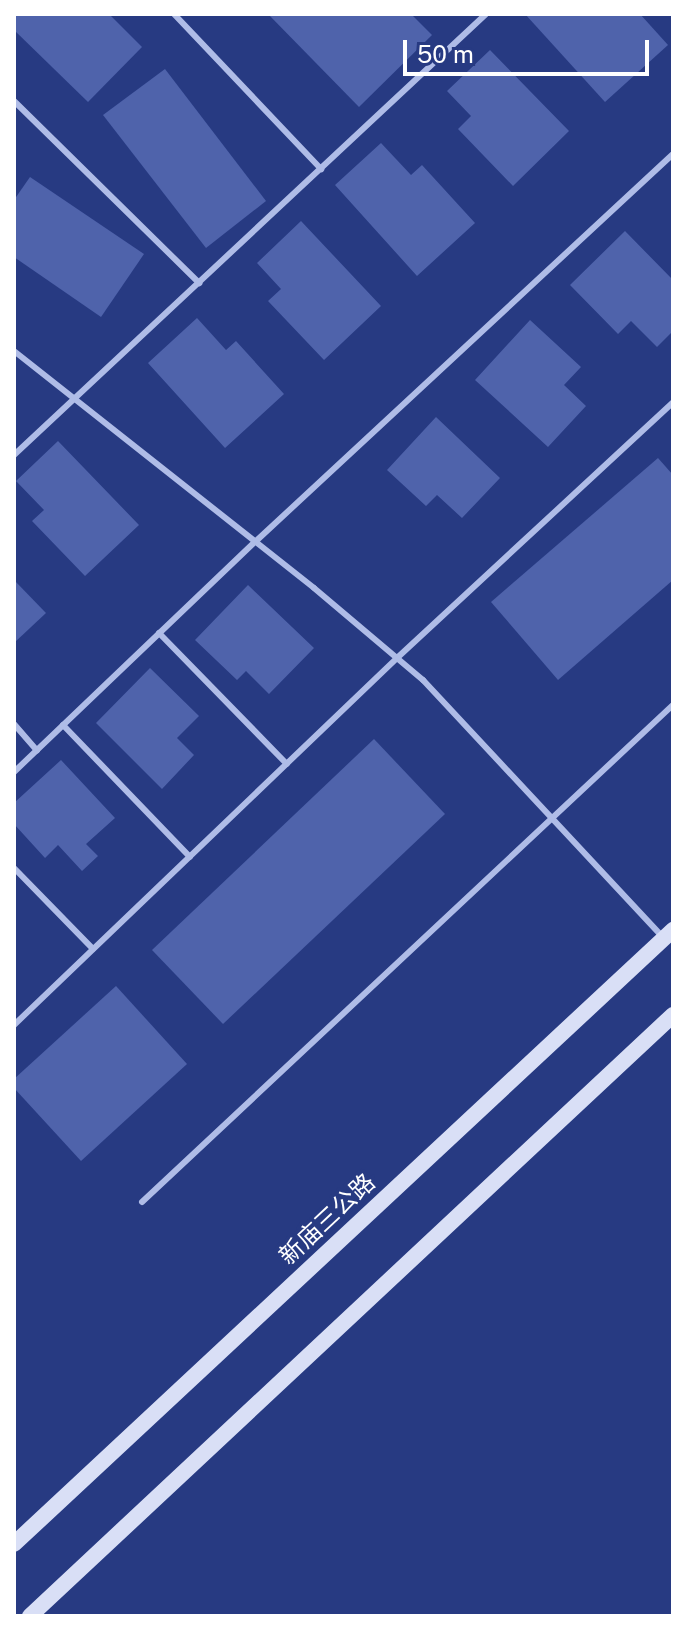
<!DOCTYPE html>
<meta charset="utf-8">
<style>
body{margin:0}
#map{position:relative;width:687px;height:1630px;overflow:hidden;background:#273a82;font-family:"Public Sans","Noto Sans SC",sans-serif}
div>[style]{position:absolute}
[style*='--x']{left:calc(var(--x)*1px);top:calc(var(--y)*1px);width:calc(var(--w)*1px);rotate:calc(var(--a)*1deg)}
.building>*{inset:0;background:#4f63ab}
.service>*{height:6px;margin:-3px;padding:0 3px;transform-origin:3px;border-radius:3px;background:#afbce7}
.secondary>*{height:16px;margin:-8px;padding:0 8px;transform-origin:8px;border-radius:8px;background:#d9dff6}
span{translate:-50% -50%;white-space:nowrap;text-align:center;line-height:1.15;-webkit-text-stroke:7px #273a82;paint-order:stroke}
.street-label{font-size:24px;color:#fff}
.frame{position:absolute;inset:0;border:16px solid #fff;pointer-events:none}
.scale{position:absolute;left:403px;top:40px;width:246px;height:36px;box-sizing:border-box;border:4px solid #fff;border-top:0;padding-left:10px;font-size:24px;line-height:28px;white-space:nowrap;color:#fff;-webkit-text-stroke:6px #273a82;paint-order:stroke}
</style>
<div id="map">
<div class="building">
<i style="clip-path:polygon(14px 14px,109px 14px,142px 47px,88px 102px,14px 30px)"></i>
<i style="clip-path:polygon(268px 14px,411px 14px,432px 35px,359px 107px)"></i>
<i style="clip-path:polygon(525px 14px,640px 14px,668px 45px,605px 102px)"></i>
<i style="clip-path:polygon(490px 50px,569px 131px,513px 186px,458px 129px,471px 116px,447px 91px)"></i>
<i style="clip-path:polygon(165px 69px,266px 201px,206px 248px,103px 115px)"></i>
<i style="clip-path:polygon(381px 143px,411px 175px,422px 165px,475px 223px,417px 276px,335px 185px)"></i>
<i style="clip-path:polygon(30px 177px,144px 254px,101px 317px,14px 257px,14px 200px)"></i>
<i style="clip-path:polygon(301px 221px,381px 306px,324px 360px,268px 301px,281px 289px,257px 263px)"></i>
<i style="clip-path:polygon(625px 231px,673px 280px,673px 331px,657px 347px,631px 321px,618px 334px,570px 285px)"></i>
<i style="clip-path:polygon(197px 318px,226px 350px,236px 341px,284px 394px,225px 448px,148px 363px)"></i>
<i style="clip-path:polygon(530px 320px,581px 367px,564px 385px,586px 406px,548px 447px,475px 380px)"></i>
<i style="clip-path:polygon(436px 417px,500px 478px,462px 518px,437px 495px,426px 506px,387px 470px)"></i>
<i style="clip-path:polygon(58px 441px,139px 525px,85px 576px,32px 521px,44px 510px,16px 481px)"></i>
<i style="clip-path:polygon(658px 458px,673px 475px,673px 580px,558px 680px,491px 602px)"></i>
<i style="clip-path:polygon(14px 580px,46px 613px,14px 643px)"></i>
<i style="clip-path:polygon(248px 585px,314px 648px,269px 694px,246px 671px,237px 680px,195px 640px)"></i>
<i style="clip-path:polygon(150px 668px,199px 716px,177px 738px,194px 755px,162px 789px,96px 723px)"></i>
<i style="clip-path:polygon(374px 739px,445px 814px,223px 1024px,152px 950px)"></i>
<i style="clip-path:polygon(61px 760px,115px 818px,86px 844px,98px 856px,82px 871px,58px 845px,45px 858px,14px 824px,14px 803px)"></i>
<i style="clip-path:polygon(116px 986px,187px 1064px,81px 1161px,14px 1088px,14px 1079px)"></i>
</div>
<div class="service">
<i style="--x:174;--y:14;--w:214;--a:46.5"></i>
<i style="--x:14;--y:101;--w:260;--a:44.5"></i>
<i style="--x:14;--y:351;--w:382;--a:38.3"></i>
<i style="--x:314;--y:588;--w:143;--a:40.2"></i>
<i style="--x:423;--y:680;--w:353;--a:47"></i>
<i style="--x:14;--y:455;--w:646;--a:-43.06"></i>
<i style="--x:159;--y:633;--w:183;--a:45.7"></i>
<i style="--x:14;--y:724;--w:35;--a:49"></i>
<i style="--x:63;--y:725;--w:183;--a:46.1"></i>
<i style="--x:14;--y:772;--w:333;--a:-43.7"></i>
<i style="--x:255;--y:542;--w:570;--a:-42.87"></i>
<i style="--x:14;--y:868;--w:113;--a:45.7"></i>
<i style="--x:14;--y:1025;--w:530;--a:-43.78"></i>
<i style="--x:397;--y:658;--w:376;--a:-42.8"></i>
<i style="--x:142;--y:1202;--w:727;--a:-43.11"></i>
</div>
<div class="secondary">
<i style="--x:14;--y:1544;--w:901;--a:-42.98"></i>
<i style="--x:30;--y:1616;--w:880;--a:-43.07"></i>
</div>
<div class="street-label">
<span style="left:327px;top:1219px;rotate:-43deg">新庙三公路</span>
</div>
<div class="frame"></div>
<div class="scale">50 m</div>
</div>
